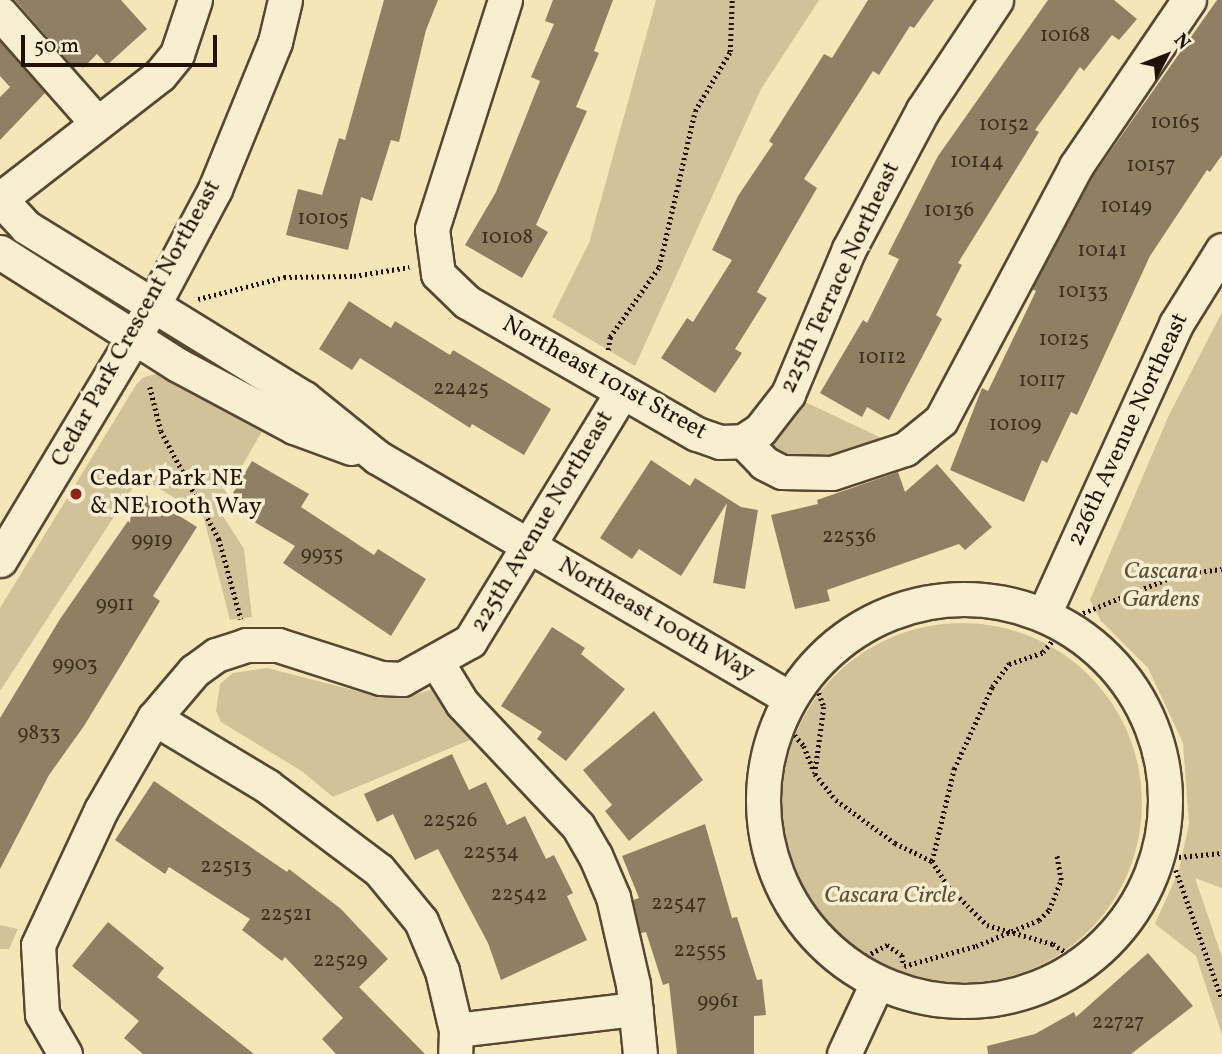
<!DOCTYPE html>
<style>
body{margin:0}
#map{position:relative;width:1222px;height:1054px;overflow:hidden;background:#f5e6b8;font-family:Vollkorn,serif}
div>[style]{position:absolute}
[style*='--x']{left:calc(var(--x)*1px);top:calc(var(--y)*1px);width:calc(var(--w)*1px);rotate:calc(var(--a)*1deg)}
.green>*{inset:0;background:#d1c29a}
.round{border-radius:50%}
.building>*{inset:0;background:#908063}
.path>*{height:4.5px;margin-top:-2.25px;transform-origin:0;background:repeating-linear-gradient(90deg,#221206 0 2px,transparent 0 5.5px)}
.roads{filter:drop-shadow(2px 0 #574732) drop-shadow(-2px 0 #574732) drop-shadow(0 2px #574732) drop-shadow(0 -2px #574732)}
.minor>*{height:33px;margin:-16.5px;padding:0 16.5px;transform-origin:16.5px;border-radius:16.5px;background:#f8efd1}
.minor>.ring{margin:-16.5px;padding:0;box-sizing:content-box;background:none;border:33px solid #f8efd1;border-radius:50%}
.dots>*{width:19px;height:19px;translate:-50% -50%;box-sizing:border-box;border:4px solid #f8efd1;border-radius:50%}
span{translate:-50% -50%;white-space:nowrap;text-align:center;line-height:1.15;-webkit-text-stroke:7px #f8efd1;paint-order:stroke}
.number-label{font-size:21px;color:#3e2e1d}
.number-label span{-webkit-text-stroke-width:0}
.street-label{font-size:24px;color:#221206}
.poi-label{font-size:24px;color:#221206}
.left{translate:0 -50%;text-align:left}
.park-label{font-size:24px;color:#5f503a;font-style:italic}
.north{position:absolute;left:1131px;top:21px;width:70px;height:70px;-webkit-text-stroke:5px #f8efd1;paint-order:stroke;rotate:48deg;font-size:19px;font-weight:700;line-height:28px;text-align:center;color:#221206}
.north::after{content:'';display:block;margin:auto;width:24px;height:32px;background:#221206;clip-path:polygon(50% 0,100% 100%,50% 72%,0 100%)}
.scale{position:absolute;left:21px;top:35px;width:196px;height:32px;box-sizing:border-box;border:4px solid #221206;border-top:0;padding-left:9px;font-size:21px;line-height:24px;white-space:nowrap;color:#221206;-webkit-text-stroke:5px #f8efd1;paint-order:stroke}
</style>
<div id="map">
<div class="green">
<i style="clip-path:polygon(656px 0,819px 0,761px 89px,635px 366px,552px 317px,589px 243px)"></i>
<i style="clip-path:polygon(1222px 312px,1222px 888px,1195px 878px,1222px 957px,1222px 1035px,1196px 956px,1155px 924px,1179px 870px,1189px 824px,1183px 743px,1148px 668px,1101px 621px,1090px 600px,1169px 415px)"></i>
<i style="clip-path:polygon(167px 371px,269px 419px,218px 508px,244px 549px,252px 617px,230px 620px,203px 515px,140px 477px,0 691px,0 608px,136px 385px,144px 377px)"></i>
<i style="clip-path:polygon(788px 394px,905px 449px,782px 472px,760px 430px)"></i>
<i class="round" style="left:782px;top:623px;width:360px;height:360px"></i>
<i style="clip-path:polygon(267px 668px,380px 697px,406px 697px,440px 687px,477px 737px,333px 797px,303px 772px,221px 722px,216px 711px,220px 684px,233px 673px)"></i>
<i style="clip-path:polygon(0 925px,18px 929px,9px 949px,0 949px)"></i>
</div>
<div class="building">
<i style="clip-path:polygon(15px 0,121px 0,147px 29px,107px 65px,97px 54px,83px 68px,79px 63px,74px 68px)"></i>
<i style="clip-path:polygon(384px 0,438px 0,426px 30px,399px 142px,391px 140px,372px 201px,361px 197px,348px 250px,286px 235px,298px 189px,322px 195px,339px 138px,345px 140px)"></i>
<i style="clip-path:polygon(553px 0,613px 0,594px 51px,599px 53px,576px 107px,587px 111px,536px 225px,548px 232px,522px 278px,465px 245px,496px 192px,540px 81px,531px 77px,554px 24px,545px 21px)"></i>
<i style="clip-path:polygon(868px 0,934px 0,914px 28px,910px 26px,879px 75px,873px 71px,804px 179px,817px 188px,757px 292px,767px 298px,735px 349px,742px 353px,715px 393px,661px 358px,687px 318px,693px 322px,732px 260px,712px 250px,738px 196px,773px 144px,769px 141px,824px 54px,832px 58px)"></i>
<i style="clip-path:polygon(1048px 0,1114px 0,1137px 19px,1119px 40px,1112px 35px,1084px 71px,1080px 67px,1035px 130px,1039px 132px,958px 263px,962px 265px,936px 315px,942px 319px,889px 420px,867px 407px,862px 417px,820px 393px,863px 320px,867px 323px,899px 259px,888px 254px,938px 156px)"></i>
<i style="clip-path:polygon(1217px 0,1222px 0,1222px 155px,1210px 172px,1207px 170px,1150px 256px,1077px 415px,1071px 412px,1047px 463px,1042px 460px,1024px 502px,950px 470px,982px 388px,988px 391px,1036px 291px,1032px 289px,1093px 176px)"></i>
<i style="clip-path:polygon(0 42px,45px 93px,0 140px,0 97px,10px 87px,0 76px)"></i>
<i style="clip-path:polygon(349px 301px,391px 328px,395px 321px,450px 355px,453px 350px,551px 409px,524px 455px,472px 424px,470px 428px,360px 358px,352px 370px,319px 349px)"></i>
<i style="clip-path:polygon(651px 460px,690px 486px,695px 478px,741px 507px,758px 510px,745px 589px,713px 583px,727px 503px,681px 576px,639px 549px,632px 559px,600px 538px)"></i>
<i style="clip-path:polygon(252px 461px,309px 494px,301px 507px,374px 555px,378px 549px,426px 579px,391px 636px,283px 563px,295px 546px,226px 505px)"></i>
<i style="clip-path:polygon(937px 464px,992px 527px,965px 550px,959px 544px,827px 590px,830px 601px,795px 609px,771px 515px,818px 504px,817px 500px,898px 472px,905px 492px)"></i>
<i style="clip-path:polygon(146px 495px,197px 527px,153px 596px,160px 601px,84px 726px,49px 775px,0 869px,0 718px,60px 619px)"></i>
<i style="clip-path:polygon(552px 627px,585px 648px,581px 654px,625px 689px,566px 761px,537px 739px,542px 732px,501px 706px)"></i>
<i style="clip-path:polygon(654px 711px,703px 780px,629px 841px,605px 811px,612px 805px,583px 770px)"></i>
<i style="clip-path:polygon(452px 754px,469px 790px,486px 782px,507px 825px,525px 816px,546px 859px,554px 855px,573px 893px,567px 896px,587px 940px,501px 980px,488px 943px,438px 849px,415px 860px,393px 814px,377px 822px,364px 794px)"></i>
<i style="clip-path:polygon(154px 781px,287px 872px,289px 869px,341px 909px,388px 959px,359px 987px,425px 1054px,336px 1054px,322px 1039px,343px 1018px,285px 957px,282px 961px,242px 930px,250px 919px,169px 867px,165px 874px,115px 840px)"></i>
<i style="clip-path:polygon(705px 824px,732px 918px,737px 917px,757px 980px,762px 979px,766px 1015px,754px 1016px,754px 1054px,677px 1054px,669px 983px,663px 985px,646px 932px,641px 933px,633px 900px,639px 898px,622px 856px)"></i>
<i style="clip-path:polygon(108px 922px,164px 968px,157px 977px,254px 1054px,143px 1054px,124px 1038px,139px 1021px,72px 966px)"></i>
<i style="clip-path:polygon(1148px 953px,1193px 1006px,1131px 1054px,988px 1054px,987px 1046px,1035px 1034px,1074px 1012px,1076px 1017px)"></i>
</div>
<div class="path">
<i style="--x:198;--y:299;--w:89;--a:-14.3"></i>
<i style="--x:284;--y:277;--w:70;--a:-0.8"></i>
<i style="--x:354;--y:276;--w:56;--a:-9.3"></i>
<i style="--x:608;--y:350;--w:13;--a:-81"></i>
<i style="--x:610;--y:337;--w:85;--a:-55"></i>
<i style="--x:659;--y:267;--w:160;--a:-77"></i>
<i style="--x:695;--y:111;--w:69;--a:-59.3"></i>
<i style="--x:730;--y:52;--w:52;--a:-87.8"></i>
<i style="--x:150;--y:387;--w:45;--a:76"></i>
<i style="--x:161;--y:431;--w:123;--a:61.8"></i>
<i style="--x:219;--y:539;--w:83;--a:74.6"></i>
<i style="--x:1078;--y:615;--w:107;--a:-22"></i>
<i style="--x:1177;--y:575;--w:45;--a:-7.6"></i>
<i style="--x:819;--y:693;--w:15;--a:70"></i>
<i style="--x:824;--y:707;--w:68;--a:97.7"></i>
<i style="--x:815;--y:774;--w:33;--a:51"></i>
<i style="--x:836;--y:800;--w:73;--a:36.1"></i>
<i style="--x:895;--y:843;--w:41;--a:25.9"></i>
<i style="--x:932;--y:861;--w:30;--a:57"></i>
<i style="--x:948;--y:886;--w:55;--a:45"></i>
<i style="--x:987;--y:925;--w:69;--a:16.1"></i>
<i style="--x:1053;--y:944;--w:17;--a:33"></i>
<i style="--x:791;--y:731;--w:20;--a:49"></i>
<i style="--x:804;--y:746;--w:26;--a:69"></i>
<i style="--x:1179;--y:857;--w:43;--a:-5.3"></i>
<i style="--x:932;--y:861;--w:95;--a:-76.6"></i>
<i style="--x:954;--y:769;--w:90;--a:-65.1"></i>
<i style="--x:992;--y:687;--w:29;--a:-54"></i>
<i style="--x:1009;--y:664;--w:36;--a:-19"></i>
<i style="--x:1043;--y:652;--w:16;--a:-50"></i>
<i style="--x:1176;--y:870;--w:137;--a:70.4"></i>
<i style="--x:866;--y:956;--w:24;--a:-28"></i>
<i style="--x:887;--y:945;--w:18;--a:34"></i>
<i style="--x:902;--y:955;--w:11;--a:80"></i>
<i style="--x:904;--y:966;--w:75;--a:-15.5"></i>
<i style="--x:976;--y:946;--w:68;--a:-22.4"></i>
<i style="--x:1039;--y:920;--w:14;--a:-45"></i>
<i style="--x:1049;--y:910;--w:32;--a:-68"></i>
<i style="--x:1061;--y:880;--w:27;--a:-100"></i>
</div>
<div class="roads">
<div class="minor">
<i style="--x:505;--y:0;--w:240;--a:107.7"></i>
<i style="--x:432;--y:229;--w:45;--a:82.4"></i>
<i style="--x:438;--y:274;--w:40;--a:44"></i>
<i style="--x:467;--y:302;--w:265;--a:29.9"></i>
<i style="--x:697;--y:434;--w:24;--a:19"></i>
<i style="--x:720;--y:442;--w:23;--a:-2"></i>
<i style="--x:0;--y:13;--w:145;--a:48.6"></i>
<i style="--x:0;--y:199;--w:38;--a:47"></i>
<i style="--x:26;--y:227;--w:326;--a:31.6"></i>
<i style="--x:304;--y:398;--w:94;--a:38.9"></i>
<i style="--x:377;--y:457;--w:478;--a:30.3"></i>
<i style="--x:0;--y:199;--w:202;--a:-37.8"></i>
<i style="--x:160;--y:75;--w:27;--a:-51"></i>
<i style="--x:177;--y:54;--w:57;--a:-71.6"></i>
<i style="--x:0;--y:252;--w:211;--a:32.4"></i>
<i style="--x:178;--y:365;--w:132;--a:28.1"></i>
<i style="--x:294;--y:427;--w:61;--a:20.2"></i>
<i style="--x:743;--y:441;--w:30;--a:46"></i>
<i style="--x:764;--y:463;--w:20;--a:27"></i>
<i style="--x:782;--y:472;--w:50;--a:1.1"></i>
<i style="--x:832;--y:473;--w:77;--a:-18.2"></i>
<i style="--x:905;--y:449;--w:46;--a:-38.9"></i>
<i style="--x:941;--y:420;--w:288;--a:-62"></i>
<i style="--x:1076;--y:166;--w:201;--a:-55.8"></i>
<i style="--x:743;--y:441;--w:20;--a:-33"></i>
<i style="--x:760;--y:430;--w:46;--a:-52.1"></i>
<i style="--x:788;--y:394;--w:157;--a:-67.2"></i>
<i style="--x:849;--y:249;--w:157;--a:-62"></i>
<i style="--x:923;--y:110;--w:132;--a:-56.4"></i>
<i style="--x:0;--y:560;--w:301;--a:-59"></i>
<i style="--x:155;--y:302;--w:128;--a:-62"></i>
<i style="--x:215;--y:189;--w:159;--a:-67.8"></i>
<i style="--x:275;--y:42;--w:43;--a:-76.6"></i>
<i class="ring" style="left:763px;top:599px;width:369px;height:369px"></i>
<i style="--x:1044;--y:614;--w:319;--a:-65.5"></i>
<i style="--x:1176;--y:324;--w:87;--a:-58.1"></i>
<i style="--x:436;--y:661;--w:49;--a:58.2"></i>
<i style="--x:462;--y:703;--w:169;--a:46.7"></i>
<i style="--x:578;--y:826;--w:34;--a:60"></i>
<i style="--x:595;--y:855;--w:46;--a:66.8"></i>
<i style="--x:613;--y:897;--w:89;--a:77.1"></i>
<i style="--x:633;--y:984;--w:70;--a:84.3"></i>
<i style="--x:154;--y:718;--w:132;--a:31"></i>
<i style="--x:267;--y:786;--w:140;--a:36.9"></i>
<i style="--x:379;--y:870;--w:66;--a:50.5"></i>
<i style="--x:421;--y:921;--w:54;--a:67.2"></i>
<i style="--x:442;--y:971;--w:61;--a:76.7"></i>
<i style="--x:456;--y:1030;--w:24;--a:92"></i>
<i style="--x:456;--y:1030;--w:181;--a:-6.7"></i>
<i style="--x:65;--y:1054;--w:46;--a:-119.9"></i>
<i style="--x:42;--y:1014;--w:69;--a:-93.3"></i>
<i style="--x:38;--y:945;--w:149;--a:-65"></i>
<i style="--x:101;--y:810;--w:106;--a:-60.1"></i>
<i style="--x:154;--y:718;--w:62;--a:-49.6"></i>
<i style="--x:194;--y:671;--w:27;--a:-36"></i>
<i style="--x:216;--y:655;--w:32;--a:-18"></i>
<i style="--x:246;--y:645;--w:32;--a:0"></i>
<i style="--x:278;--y:645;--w:108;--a:17.8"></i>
<i style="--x:381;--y:678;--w:21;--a:3"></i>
<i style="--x:402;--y:679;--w:78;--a:-29.2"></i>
<i style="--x:470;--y:641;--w:292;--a:-58.6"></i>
<i style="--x:844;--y:1054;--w:78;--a:-65.1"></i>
</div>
</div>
<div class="dots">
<i style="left:76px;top:494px;background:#8f2418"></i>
</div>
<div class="number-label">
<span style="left:1065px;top:36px">10168</span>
<span style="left:1175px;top:123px">10165</span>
<span style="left:1004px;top:125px">10152</span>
<span style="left:977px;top:162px">10144</span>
<span style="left:1151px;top:166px">10157</span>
<span style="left:1126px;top:207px">10149</span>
<span style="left:949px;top:211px">10136</span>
<span style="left:323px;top:219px">10105</span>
<span style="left:507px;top:238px">10108</span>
<span style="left:1102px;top:251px">10141</span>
<span style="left:1083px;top:292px">10133</span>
<span style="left:1064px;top:340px">10125</span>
<span style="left:882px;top:358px">10112</span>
<span style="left:1042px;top:381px">10117</span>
<span style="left:461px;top:389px">22425</span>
<span style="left:1015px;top:425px">10109</span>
<span style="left:849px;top:537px">22536</span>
<span style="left:152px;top:541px">9919</span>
<span style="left:322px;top:555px">9935</span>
<span style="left:115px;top:605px">9911</span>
<span style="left:75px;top:665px">9903</span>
<span style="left:39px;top:734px">9833</span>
<span style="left:450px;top:821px">22526</span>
<span style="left:491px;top:853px">22534</span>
<span style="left:226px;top:867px">22513</span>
<span style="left:519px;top:895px">22542</span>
<span style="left:679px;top:904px">22547</span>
<span style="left:286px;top:915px">22521</span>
<span style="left:700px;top:951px">22555</span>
<span style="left:340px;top:961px">22529</span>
<span style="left:718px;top:1002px">9961</span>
<span style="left:1118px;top:1023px">22727</span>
</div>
<div class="street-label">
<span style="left:841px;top:278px;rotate:-65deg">225th Terrace Northeast</span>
<span style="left:137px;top:324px;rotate:-61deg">Cedar Park Crescent Northeast</span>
<span style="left:604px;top:379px;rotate:29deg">Northeast 101st Street</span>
<span style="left:1129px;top:430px;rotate:-65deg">226th Avenue Northeast</span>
<span style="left:543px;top:522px;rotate:-59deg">225th Avenue Northeast</span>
<span style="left:656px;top:620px;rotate:30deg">Northeast 100th Way</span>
</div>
<div class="poi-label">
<span class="left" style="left:90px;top:494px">Cedar Park NE<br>&amp; NE 100th Way</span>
</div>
<div class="park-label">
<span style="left:1161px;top:587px">Cascara<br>Gardens</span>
<span style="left:890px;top:897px">Cascara Circle</span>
</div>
<div class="north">N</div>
<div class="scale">50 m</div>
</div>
